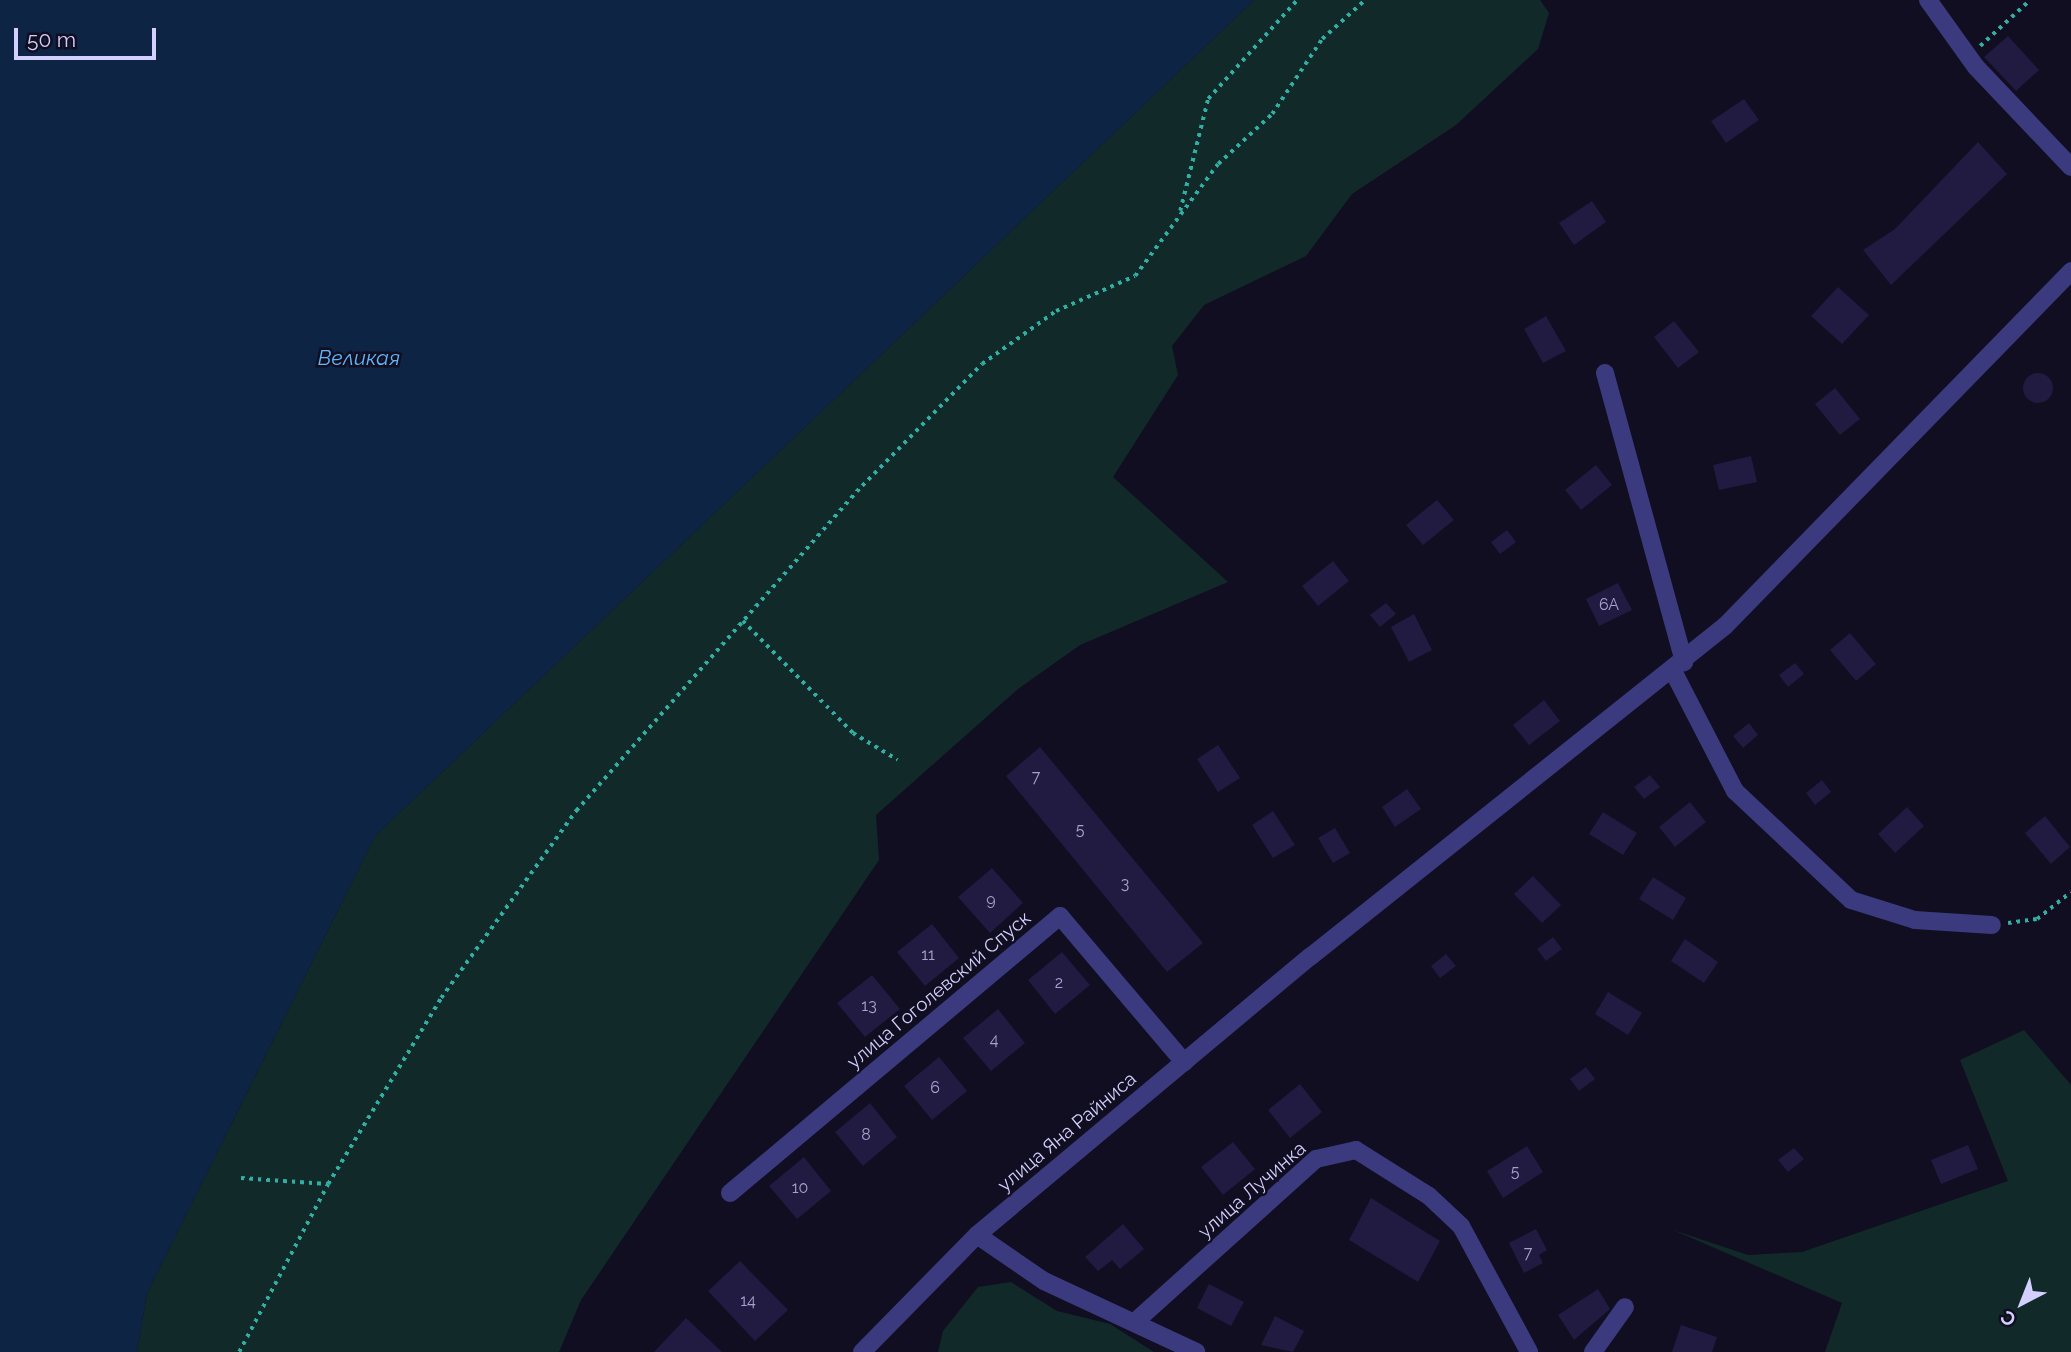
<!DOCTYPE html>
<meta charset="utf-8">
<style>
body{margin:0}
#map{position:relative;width:2071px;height:1352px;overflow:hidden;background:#100e20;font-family:Raleway,sans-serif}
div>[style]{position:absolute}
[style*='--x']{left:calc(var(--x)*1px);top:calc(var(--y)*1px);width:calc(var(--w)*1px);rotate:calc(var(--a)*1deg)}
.green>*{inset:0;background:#112a29}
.water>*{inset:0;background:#0e2444}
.building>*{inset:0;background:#211a41}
.round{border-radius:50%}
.path>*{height:3.5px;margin-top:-1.75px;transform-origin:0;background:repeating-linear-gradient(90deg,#31afa4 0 3.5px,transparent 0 8.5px)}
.minor>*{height:18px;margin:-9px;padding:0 9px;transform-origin:9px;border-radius:9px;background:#3b3a7e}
span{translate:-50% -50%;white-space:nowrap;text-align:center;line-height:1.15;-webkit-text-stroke:5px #100e20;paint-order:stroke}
.number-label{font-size:16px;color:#a6a2cf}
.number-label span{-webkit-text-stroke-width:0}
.street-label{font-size:19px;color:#d3cffe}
.water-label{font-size:21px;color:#60b6fa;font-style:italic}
.north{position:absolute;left:1987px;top:1268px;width:70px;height:70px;-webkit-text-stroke:5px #100e20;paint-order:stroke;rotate:222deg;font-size:19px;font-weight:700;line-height:28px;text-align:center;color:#d3cffe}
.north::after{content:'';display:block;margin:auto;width:24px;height:32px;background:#d3cffe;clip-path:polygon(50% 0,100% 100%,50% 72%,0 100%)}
.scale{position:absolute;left:14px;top:28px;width:142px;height:32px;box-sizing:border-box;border:4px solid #d3cffe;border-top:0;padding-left:9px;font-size:21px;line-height:24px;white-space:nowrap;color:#d3cffe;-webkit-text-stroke:5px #100e20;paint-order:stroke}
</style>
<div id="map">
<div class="green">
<i style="clip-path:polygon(1254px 0,1540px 0,1549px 13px,1538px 49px,1456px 125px,1352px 194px,1306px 256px,1204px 305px,1172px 346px,1178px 375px,1113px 477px,1228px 582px,1080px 645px,1018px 689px,876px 815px,879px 860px,581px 1300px,559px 1352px,137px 1352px,147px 1293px,375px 836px)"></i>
<i style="clip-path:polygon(2024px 1030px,2071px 1085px,2071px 1352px,1825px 1352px,1842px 1303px,1673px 1230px,1748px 1255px,1802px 1252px,2008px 1181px,1960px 1060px)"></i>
<i style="clip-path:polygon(1011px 1282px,1057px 1311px,1110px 1324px,1154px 1352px,938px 1352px,943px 1331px,978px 1287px)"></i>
</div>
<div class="water">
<i style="clip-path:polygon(0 0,1254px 0,375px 836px,147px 1293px,137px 1352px,0 1352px)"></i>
</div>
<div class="building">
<i style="clip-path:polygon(2008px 36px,2039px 70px,2016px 91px,1984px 57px)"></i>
<i style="clip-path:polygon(1744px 99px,1759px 120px,1726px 143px,1711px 121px)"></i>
<i style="clip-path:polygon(1978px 142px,2007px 174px,1891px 285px,1863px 250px,1895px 229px)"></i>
<i style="clip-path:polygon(1592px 201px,1606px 222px,1574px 245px,1559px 223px)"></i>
<i style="clip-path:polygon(1838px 287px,1869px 315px,1842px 344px,1811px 316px)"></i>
<i style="clip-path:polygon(1546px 316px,1566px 351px,1543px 363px,1524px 329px)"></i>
<i style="clip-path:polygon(1674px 321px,1699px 352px,1678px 368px,1654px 337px)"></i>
<i class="round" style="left:2023px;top:373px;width:30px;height:30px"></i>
<i style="clip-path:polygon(1835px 388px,1860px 419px,1840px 435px,1815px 404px)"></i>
<i style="clip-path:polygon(1751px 456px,1757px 482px,1719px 490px,1713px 465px)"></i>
<i style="clip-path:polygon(1596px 465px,1612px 485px,1581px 510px,1565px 490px)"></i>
<i style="clip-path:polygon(1437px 500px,1454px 520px,1423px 545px,1406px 525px)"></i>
<i style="clip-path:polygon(1507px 530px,1516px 542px,1500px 554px,1491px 542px)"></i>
<i style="clip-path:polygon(1333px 561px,1349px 581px,1318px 606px,1302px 586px)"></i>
<i style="clip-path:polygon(1618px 583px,1632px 610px,1599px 626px,1586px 599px)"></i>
<i style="clip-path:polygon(1386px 603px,1396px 614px,1380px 627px,1370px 615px)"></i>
<i style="clip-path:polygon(1414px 614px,1432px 650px,1409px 662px,1391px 627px)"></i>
<i style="clip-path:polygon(1850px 633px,1876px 664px,1856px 681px,1830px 650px)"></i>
<i style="clip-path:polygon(1795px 663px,1804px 674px,1788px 687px,1779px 675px)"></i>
<i style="clip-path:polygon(1544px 700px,1560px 721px,1529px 745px,1513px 725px)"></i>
<i style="clip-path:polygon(1749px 723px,1758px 735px,1743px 748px,1733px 736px)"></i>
<i style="clip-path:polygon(1218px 745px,1240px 778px,1218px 792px,1197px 759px)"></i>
<i style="clip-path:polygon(1040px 747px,1203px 943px,1167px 972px,1006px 776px)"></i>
<i style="clip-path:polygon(1650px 775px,1660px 787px,1644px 799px,1634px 787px)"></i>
<i style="clip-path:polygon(1822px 780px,1831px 792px,1815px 805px,1806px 793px)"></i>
<i style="clip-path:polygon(1407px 789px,1421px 809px,1395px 827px,1382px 807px)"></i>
<i style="clip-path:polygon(1690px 802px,1706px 822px,1675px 847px,1659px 827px)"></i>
<i style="clip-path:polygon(1907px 807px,1924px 826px,1895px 853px,1878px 834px)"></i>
<i style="clip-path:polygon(1273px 811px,1295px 845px,1273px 858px,1252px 825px)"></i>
<i style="clip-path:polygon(1603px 812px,1637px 833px,1623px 855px,1589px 834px)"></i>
<i style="clip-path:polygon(2045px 816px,2070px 847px,2051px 864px,2025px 833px)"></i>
<i style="clip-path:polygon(1335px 828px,1350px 853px,1333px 863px,1318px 838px)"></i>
<i style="clip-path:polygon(992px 868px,1023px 903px,990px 933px,958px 897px)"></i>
<i style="clip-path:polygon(1533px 876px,1561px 905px,1542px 923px,1514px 894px)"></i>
<i style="clip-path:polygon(1653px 877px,1686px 898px,1673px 920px,1639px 899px)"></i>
<i style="clip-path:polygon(932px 924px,959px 958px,925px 986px,897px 952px)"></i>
<i style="clip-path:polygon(1553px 937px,1562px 949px,1546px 961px,1537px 949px)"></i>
<i style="clip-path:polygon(1685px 939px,1718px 962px,1704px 983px,1671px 961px)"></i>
<i style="clip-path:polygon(1062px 952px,1090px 985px,1055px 1014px,1028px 980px)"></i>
<i style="clip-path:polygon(1446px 954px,1456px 966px,1440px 978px,1431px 966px)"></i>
<i style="clip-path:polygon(872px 975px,900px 1009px,865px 1037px,837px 1003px)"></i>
<i style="clip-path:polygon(1608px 992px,1642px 1013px,1628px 1035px,1595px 1014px)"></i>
<i style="clip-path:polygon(998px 1009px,1025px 1043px,991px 1071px,963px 1038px)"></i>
<i style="clip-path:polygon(939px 1057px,967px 1091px,932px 1120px,904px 1086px)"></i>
<i style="clip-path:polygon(1586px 1067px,1595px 1079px,1579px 1091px,1570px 1079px)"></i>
<i style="clip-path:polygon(1300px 1084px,1322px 1112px,1290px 1138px,1268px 1110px)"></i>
<i style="clip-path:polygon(870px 1103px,897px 1137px,863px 1166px,835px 1132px)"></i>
<i style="clip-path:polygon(1233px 1142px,1255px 1169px,1223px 1195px,1201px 1167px)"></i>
<i style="clip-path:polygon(1968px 1145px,1978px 1169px,1941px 1184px,1931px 1160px)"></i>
<i style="clip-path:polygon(1527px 1146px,1543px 1172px,1503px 1198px,1487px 1171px)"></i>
<i style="clip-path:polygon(1794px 1148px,1804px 1159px,1788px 1172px,1778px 1160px)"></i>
<i style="clip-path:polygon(804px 1157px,831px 1191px,797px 1219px,769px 1186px)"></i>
<i style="clip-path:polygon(1371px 1198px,1440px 1241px,1418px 1282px,1349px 1240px)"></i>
<i style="clip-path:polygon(1123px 1224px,1144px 1249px,1120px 1269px,1112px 1260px,1098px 1271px,1085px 1257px)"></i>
<i style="clip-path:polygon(1536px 1229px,1547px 1250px,1539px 1255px,1543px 1263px,1524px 1273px,1509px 1243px)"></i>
<i style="clip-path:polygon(740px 1261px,788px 1310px,755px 1341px,708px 1291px)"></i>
<i style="clip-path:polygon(1209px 1284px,1244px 1302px,1231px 1326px,1197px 1308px)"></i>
<i style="clip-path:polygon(1598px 1289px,1610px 1309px,1574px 1340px,1558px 1315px)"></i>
<i style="clip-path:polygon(1275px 1316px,1304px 1331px,1293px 1352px,1261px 1345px)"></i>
<i style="clip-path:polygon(686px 1318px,722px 1352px,654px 1352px)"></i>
<i style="clip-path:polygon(1681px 1325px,1717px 1337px,1712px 1352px,1672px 1352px)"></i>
</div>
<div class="path">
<i style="--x:1980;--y:46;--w:68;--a:-42.6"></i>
<i style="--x:1180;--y:211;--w:115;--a:-76"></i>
<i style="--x:1208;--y:99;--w:133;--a:-48"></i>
<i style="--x:743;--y:621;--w:157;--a:45.5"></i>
<i style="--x:853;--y:733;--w:52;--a:31"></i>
<i style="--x:2008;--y:923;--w:29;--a:-8"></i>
<i style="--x:2037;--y:919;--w:43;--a:-38.5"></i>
<i style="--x:241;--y:1178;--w:87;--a:3.9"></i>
<i style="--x:328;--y:1184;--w:218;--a:-58.7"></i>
<i style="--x:441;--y:998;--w:231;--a:-54.2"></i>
<i style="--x:576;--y:811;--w:433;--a:-48.7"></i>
<i style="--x:862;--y:486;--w:171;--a:-45.5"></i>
<i style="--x:982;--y:364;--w:91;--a:-35.6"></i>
<i style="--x:1056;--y:311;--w:86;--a:-23.9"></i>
<i style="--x:1135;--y:276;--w:139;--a:-53.5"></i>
<i style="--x:1218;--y:164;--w:74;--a:-42.8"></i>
<i style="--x:1272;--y:114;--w:90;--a:-56.3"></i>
<i style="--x:1322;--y:39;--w:58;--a:-42.2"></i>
<i style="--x:239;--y:1352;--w:190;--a:-62.1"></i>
</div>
<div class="minor">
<i style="--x:1928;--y:0;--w:82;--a:54.4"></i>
<i style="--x:1976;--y:67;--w:138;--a:46.5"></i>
<i style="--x:1605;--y:373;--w:300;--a:74.7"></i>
<i style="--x:1673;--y:671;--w:135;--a:62.7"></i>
<i style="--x:1735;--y:791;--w:159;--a:43.2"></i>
<i style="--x:1851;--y:900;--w:67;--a:17.4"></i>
<i style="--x:1915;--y:920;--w:77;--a:3.7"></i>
<i style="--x:730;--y:1193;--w:431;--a:-40"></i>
<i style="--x:1060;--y:916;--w:192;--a:49.7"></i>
<i style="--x:977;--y:1235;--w:81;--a:34.5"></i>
<i style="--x:1044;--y:1281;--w:168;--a:25"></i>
<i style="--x:1136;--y:1321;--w:242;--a:-42"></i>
<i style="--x:1316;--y:1159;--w:41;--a:-12.7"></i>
<i style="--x:1356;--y:1150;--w:86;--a:32.2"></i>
<i style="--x:1429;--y:1196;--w:44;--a:43.2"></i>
<i style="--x:1461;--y:1226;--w:143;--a:61.6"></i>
<i style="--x:862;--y:1352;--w:164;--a:-45.5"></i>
<i style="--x:977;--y:1235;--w:434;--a:-39.9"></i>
<i style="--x:1310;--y:957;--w:531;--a:-38.58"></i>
<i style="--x:1725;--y:626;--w:496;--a:-45.7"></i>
<i style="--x:1593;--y:1352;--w:55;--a:-54.6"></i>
</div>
<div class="number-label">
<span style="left:1609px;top:605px">6А</span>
<span style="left:1036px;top:777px">7</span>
<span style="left:1080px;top:830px">5</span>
<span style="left:1125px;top:884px">3</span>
<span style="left:991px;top:900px">9</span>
<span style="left:928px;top:955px">11</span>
<span style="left:1059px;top:983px">2</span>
<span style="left:869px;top:1006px">13</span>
<span style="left:994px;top:1040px">4</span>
<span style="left:935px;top:1088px">6</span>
<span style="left:866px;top:1135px">8</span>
<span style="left:1515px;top:1172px">5</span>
<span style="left:800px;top:1188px">10</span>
<span style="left:1528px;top:1253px">7</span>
<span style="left:748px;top:1301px">14</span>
</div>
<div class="street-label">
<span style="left:939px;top:990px;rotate:-40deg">улица Гоголевский Спуск</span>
<span style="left:1067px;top:1132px;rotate:-40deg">улица Яна Райниса</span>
<span style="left:1252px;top:1190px;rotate:-41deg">улица Лучинка</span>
</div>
<div class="water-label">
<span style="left:359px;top:358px">Великая</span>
</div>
<div class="north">С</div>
<div class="scale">50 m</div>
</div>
